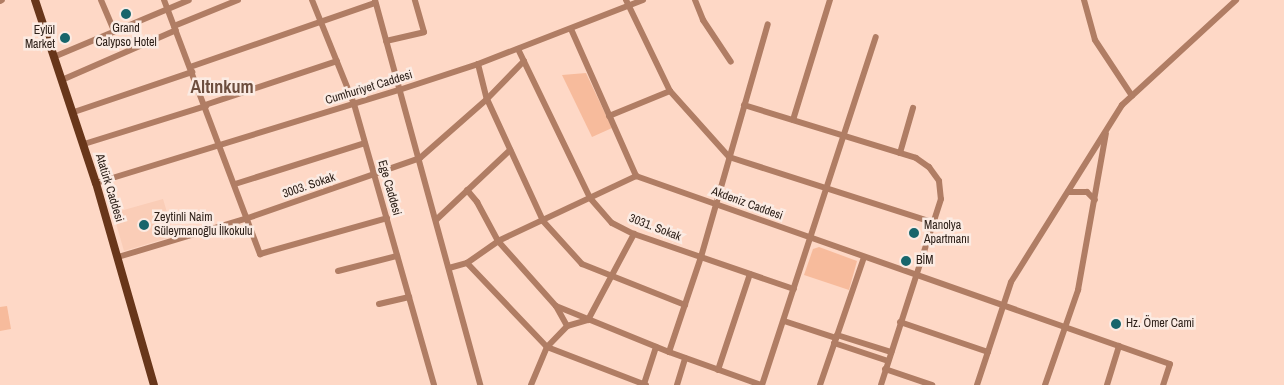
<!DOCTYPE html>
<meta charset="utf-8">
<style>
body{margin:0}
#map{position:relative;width:1284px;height:385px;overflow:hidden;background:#fed8c6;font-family:"Archivo Narrow",sans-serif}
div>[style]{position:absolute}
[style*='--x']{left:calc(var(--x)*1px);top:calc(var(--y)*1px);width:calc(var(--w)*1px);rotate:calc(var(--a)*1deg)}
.built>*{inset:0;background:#facdb7}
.green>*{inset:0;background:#f7bb9c}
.minor>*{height:6px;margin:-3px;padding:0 3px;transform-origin:3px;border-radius:3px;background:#b07d64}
.major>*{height:8px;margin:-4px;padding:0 4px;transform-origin:4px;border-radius:4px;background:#68361a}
.dots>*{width:14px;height:14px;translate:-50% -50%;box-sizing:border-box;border:2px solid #fbebe3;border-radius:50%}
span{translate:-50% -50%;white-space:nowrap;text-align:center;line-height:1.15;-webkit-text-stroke:5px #fbebe3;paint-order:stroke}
.poi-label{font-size:12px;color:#2d2019}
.right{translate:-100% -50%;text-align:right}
.left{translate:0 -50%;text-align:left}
.street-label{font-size:12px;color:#2d2019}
.district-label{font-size:18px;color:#6d4e3e;font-weight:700}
</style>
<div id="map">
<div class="built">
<i style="clip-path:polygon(163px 199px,174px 236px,124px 251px,113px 213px)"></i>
</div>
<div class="green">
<i style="clip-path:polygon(586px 73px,612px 128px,592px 137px,562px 75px)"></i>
<i style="clip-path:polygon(819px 247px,857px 261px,849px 290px,804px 275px,813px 249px)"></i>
<i style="clip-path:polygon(7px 306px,11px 329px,0 331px,0 307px)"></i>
</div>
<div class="minor">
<i style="--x:101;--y:0;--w:34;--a:67"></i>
<i style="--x:164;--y:0;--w:272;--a:69.3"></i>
<i style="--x:260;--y:254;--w:132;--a:-15.8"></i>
<i style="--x:312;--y:0;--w:112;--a:68"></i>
<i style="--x:354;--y:104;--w:292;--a:74.1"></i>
<i style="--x:375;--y:0;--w:399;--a:74.7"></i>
<i style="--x:626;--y:0;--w:101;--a:64.2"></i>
<i style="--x:670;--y:91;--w:89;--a:48.2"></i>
<i style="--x:729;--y:157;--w:215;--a:17.8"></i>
<i style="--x:695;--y:0;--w:22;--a:68"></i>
<i style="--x:703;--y:20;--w:50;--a:56.3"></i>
<i style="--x:1084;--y:0;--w:41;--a:74.6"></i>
<i style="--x:1095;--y:40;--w:67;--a:56.5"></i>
<i style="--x:0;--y:1;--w:2;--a:-27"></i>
<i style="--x:174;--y:26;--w:69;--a:-22.1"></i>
<i style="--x:571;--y:29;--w:161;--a:66.1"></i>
<i style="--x:636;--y:176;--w:566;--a:19.4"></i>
<i style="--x:1170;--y:364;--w:22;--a:108"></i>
<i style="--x:386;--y:41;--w:39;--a:-13"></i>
<i style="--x:424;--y:32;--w:33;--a:-106"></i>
<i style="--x:518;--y:49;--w:165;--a:64.2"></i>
<i style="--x:590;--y:198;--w:33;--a:49"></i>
<i style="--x:612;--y:223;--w:25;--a:27"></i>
<i style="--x:634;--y:234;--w:169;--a:19"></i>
<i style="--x:56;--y:56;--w:144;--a:-22.8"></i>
<i style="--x:478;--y:64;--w:36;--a:76"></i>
<i style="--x:487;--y:99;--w:134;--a:65.3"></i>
<i style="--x:543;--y:221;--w:58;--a:47.8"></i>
<i style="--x:582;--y:264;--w:111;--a:21.7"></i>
<i style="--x:190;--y:67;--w:196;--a:-19.1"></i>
<i style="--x:64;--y:79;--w:122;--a:-23.6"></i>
<i style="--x:205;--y:105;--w:139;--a:-18.4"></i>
<i style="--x:744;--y:105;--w:180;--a:17.1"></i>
<i style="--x:916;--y:158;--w:16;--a:35"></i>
<i style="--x:929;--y:167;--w:17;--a:54"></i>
<i style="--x:939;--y:181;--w:18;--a:84"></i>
<i style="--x:941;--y:199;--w:195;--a:107.9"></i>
<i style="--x:74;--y:112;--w:125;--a:-18.7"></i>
<i style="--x:609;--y:116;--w:66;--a:-22.3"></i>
<i style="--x:793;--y:120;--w:126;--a:-72.9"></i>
<i style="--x:84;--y:144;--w:128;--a:-17.3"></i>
<i style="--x:900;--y:153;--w:47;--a:-73.9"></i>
<i style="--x:96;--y:183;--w:317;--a:-17.1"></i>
<i style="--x:399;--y:90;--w:83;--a:-18.2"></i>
<i style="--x:478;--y:64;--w:177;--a:-21.2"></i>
<i style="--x:235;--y:184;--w:136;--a:-17.5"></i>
<i style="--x:467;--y:190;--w:16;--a:50"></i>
<i style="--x:477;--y:202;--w:44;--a:61.7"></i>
<i style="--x:498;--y:241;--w:87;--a:48.3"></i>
<i style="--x:556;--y:306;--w:23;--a:61"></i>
<i style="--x:1068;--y:192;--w:19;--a:0"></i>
<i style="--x:1087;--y:192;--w:11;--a:45"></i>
<i style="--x:436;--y:220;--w:102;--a:-43.4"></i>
<i style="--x:118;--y:257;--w:136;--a:-16.7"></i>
<i style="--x:248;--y:218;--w:182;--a:-19.2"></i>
<i style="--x:420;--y:158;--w:89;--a:-41.4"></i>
<i style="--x:487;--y:99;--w:53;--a:-45.8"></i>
<i style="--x:467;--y:263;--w:116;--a:46.4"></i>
<i style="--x:547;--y:347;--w:106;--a:21"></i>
<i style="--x:449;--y:268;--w:19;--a:-16"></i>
<i style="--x:467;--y:263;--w:38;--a:-35"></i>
<i style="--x:498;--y:241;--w:153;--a:-25.2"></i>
<i style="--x:338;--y:271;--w:61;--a:-14.3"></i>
<i style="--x:379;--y:304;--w:31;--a:-13"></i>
<i style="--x:556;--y:306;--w:122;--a:22.2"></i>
<i style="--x:669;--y:352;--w:98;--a:19.7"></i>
<i style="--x:784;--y:321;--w:55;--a:18.1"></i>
<i style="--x:900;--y:322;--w:93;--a:18.8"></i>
<i style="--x:837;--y:335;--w:57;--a:17.5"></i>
<i style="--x:834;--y:343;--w:57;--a:18.4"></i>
<i style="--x:669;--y:352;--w:100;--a:-71.4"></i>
<i style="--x:701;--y:257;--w:242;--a:-74"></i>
<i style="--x:885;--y:369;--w:50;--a:18.8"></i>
<i style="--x:718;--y:370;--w:101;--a:-71.6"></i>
<i style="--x:644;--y:384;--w:39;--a:-72"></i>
<i style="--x:531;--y:385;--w:41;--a:-67.2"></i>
<i style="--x:547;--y:347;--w:29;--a:-46"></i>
<i style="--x:567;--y:326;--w:22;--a:-16"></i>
<i style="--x:588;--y:320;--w:98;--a:-61.9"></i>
<i style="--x:677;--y:385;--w:28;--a:-73"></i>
<i style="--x:762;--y:385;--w:366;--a:-71.9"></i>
<i style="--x:820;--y:385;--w:135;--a:-71"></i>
<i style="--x:977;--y:385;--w:108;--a:-71.7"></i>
<i style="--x:1011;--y:282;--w:209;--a:-57.9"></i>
<i style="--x:1122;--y:105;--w:155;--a:-42.6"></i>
<i style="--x:1045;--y:385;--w:101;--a:-70.8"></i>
<i style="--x:1078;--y:290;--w:159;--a:-79.9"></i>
<i style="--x:1107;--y:385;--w:41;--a:-72.9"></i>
</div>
<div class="major">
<i style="--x:35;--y:0;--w:193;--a:71.6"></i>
<i style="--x:96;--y:183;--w:210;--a:74"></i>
</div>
<div class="dots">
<i style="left:126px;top:14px;background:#17656b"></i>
<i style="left:65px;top:38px;background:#17656b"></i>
<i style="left:144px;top:225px;background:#17656b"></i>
<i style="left:914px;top:233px;background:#17656b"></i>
<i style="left:906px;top:261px;background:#17656b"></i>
<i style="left:1116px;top:324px;background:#17656b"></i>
</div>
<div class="poi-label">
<span style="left:126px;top:36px">Grand<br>Calypso Hotel</span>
<span class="right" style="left:55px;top:38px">Eylül<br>Market</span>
<span class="left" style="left:154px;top:225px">Zeytinli Naim<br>Süleymanoğlu İlkokulu</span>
<span class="left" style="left:924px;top:233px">Manolya<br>Apartmanı</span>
<span class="left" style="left:916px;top:261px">BİM</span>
<span class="left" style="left:1126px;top:324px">Hz. Ömer Cami</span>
</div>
<div class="street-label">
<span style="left:369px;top:88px;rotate:-17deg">Cumhuriyet Caddesi</span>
<span style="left:309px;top:186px;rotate:-19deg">3003. Sokak</span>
<span style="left:109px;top:188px;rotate:73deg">Atatürk Caddesi</span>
<span style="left:389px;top:188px;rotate:74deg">Ege Caddesi</span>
<span style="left:747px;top:204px;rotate:20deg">Akdeniz Caddesi</span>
<span style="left:655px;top:228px;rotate:21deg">3031. Sokak</span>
</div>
<div class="district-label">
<span style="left:222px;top:87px">Altınkum</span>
</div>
</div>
